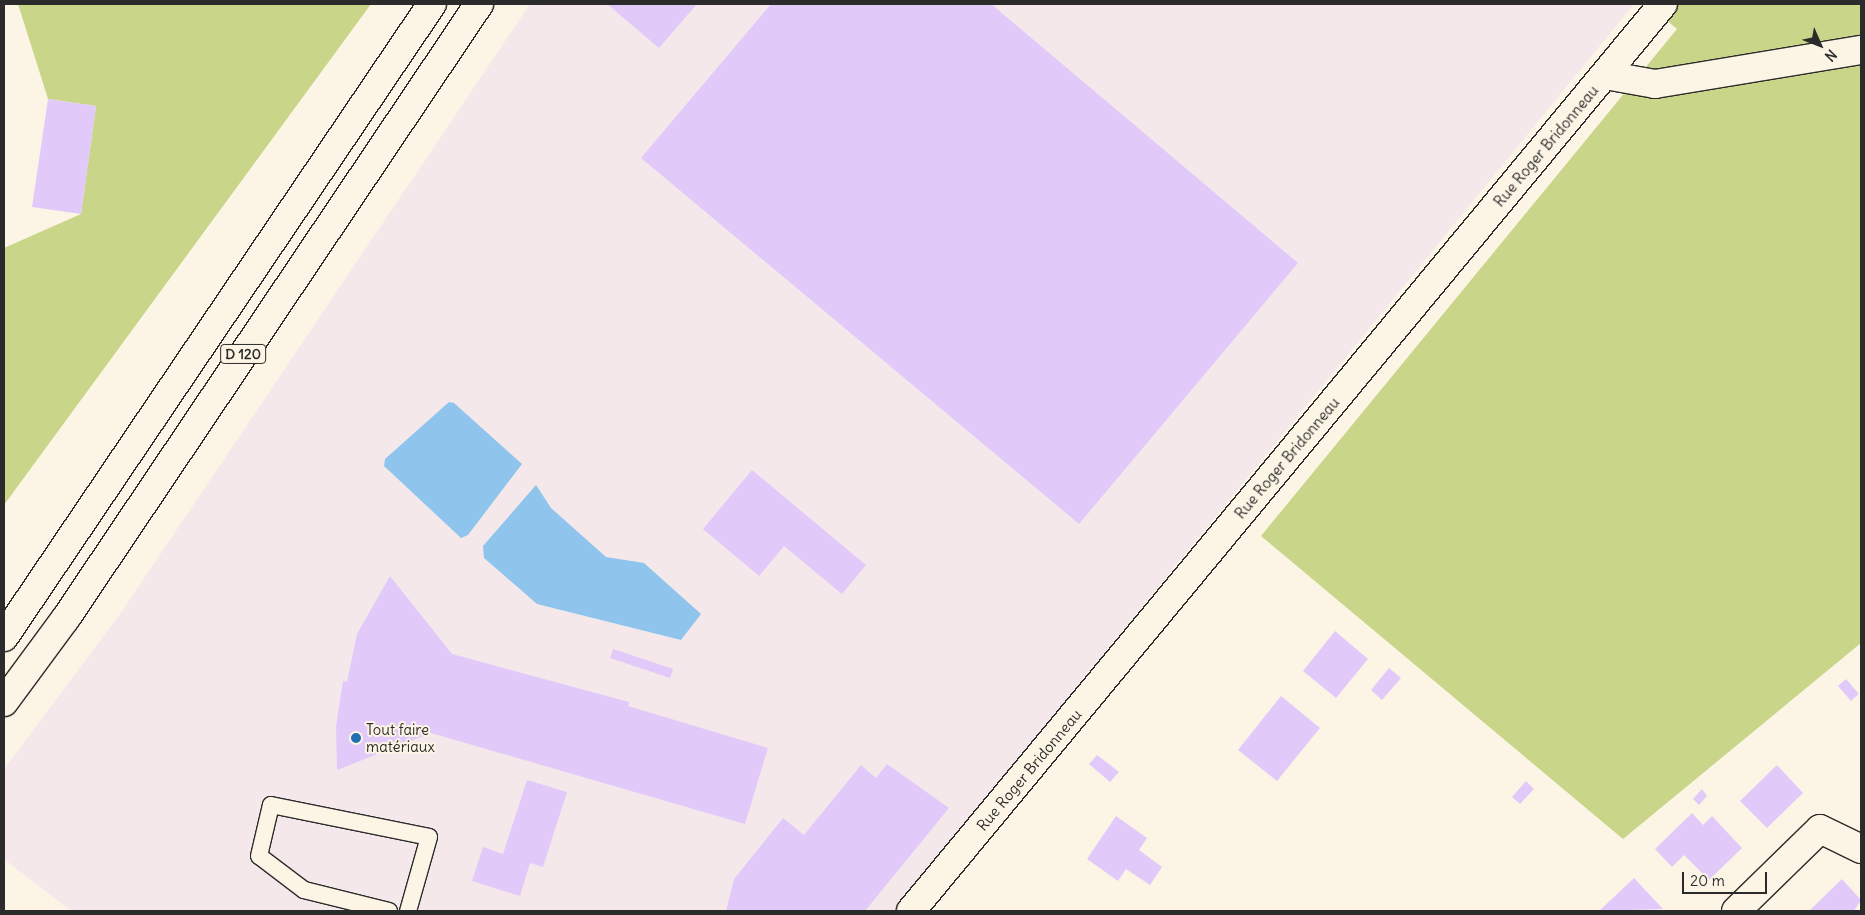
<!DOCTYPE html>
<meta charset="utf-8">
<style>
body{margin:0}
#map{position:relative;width:1865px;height:915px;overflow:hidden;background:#fcf5e5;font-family:Delius,sans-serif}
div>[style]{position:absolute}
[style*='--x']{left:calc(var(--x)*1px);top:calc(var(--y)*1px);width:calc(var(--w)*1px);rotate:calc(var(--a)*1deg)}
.built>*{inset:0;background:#f4e8eb}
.green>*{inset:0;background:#c9d588}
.water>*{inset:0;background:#8fc5ed}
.building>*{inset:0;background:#e1cafa}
.roads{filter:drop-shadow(1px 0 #2b2b2b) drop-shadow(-1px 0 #2b2b2b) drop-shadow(0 1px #2b2b2b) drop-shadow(0 -1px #2b2b2b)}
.service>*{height:16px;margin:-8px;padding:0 8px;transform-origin:8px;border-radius:8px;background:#fcf5e5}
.minor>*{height:28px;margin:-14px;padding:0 14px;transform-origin:14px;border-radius:14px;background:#fcf5e5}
.tertiary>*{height:28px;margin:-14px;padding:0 14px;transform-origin:14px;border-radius:14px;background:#fcf5e5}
.trunk>*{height:28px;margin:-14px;padding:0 14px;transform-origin:14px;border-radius:14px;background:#fcf5e5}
.dots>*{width:14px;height:14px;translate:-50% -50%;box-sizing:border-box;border:2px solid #fcf5e5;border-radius:50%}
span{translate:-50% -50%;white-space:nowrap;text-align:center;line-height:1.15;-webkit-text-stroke:4px #fcf5e5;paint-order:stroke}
.shield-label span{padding:1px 4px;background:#fcf5e5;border:1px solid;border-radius:4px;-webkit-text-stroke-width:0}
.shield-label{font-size:14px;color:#2b2b2b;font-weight:700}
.street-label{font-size:15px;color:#2b2b2b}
.poi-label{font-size:15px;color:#2b2b2b}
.left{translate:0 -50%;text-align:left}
.frame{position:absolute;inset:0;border:5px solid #2b2b2b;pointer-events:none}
.north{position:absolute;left:1795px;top:20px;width:50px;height:50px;-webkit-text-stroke:4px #fcf5e5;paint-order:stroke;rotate:134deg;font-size:14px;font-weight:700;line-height:20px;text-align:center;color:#2b2b2b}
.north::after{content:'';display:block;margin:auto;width:18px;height:22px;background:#2b2b2b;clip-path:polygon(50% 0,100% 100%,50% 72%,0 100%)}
.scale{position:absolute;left:1682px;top:872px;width:85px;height:22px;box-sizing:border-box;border:2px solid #2b2b2b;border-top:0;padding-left:6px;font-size:15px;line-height:18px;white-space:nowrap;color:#2b2b2b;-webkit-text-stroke:4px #fcf5e5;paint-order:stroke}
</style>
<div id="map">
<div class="built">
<i style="clip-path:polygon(530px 4px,1634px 4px,894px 911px,71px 911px,4px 859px,4px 769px,120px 614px)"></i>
</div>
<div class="green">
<i style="clip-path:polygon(18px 4px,371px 4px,4px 505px,4px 248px,81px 214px,96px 106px,48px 99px)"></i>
<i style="clip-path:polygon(1647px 4px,1861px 4px,1861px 643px,1623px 839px,1261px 536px,1677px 29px)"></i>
</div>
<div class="water">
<i style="clip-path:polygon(449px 402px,454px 403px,522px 464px,468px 535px,461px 538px,384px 466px,385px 459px)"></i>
<i style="clip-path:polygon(536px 485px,551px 508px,606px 557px,644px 563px,701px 614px,681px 640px,537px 604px,484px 558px,483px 546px)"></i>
</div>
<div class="building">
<i style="clip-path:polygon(607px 4px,697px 4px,659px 48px)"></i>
<i style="clip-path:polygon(771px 4px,991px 4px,1298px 263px,1079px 524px,641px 158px)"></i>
<i style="clip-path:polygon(48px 99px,96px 106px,81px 214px,32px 207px)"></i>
<i style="clip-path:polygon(752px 470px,866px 565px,842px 594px,784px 546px,759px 576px,703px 529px)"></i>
<i style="clip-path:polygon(390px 576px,452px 654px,629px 702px,628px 706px,768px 748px,745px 824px,431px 733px,337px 770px,336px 726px,343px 681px,347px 682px,357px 634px)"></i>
<i style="clip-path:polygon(1335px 631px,1368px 659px,1336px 698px,1303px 671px)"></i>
<i style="clip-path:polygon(613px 649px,673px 669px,670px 678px,610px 658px)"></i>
<i style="clip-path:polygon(1389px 668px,1401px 678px,1382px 700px,1371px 690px)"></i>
<i style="clip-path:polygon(1846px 679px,1859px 694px,1851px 701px,1838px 686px)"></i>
<i style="clip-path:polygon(1281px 696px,1320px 728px,1277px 781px,1238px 750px)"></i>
<i style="clip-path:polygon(1097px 755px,1119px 772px,1110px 782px,1089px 764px)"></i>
<i style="clip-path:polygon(887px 764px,949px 808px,865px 911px,726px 911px,734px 879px,783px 818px,804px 835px,861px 765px,876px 778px)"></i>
<i style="clip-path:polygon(1777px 765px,1803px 793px,1767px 828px,1740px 801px)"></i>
<i style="clip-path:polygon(527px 780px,567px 792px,543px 867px,530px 863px,520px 896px,472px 881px,483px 847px,503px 854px)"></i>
<i style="clip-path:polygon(1526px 781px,1534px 789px,1520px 804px,1512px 797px)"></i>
<i style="clip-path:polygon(1702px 789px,1707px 796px,1699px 805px,1693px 799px)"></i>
<i style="clip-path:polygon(1692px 813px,1703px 825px,1712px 816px,1742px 848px,1709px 880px,1684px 855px,1672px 867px,1655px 849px)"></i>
<i style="clip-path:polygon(1116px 816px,1147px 838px,1139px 850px,1162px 867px,1150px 885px,1126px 869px,1118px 881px,1087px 859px)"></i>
<i style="clip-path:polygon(1634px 878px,1663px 909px,1599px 911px)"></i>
<i style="clip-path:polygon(1842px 879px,1861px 900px,1854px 911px,1809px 911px)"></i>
</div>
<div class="roads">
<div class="service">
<i style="--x:389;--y:911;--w:88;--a:-166.1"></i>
<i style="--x:304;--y:890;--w:56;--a:-142.9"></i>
<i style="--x:259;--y:856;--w:52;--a:-76.8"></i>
<i style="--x:271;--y:805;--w:161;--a:11.4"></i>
<i style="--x:429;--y:837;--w:77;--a:105.8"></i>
</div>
<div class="minor">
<i style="--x:1605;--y:75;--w:51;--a:10.2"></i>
<i style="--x:1655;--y:84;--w:209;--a:-9.4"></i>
<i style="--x:1736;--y:911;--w:117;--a:-44.3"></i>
<i style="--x:1820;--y:829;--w:46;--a:26"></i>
</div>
<div class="tertiary">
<i style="--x:911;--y:911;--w:1178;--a:-50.34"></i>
</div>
<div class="trunk">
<i style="--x:4;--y:637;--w:764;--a:-55.94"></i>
<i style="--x:4;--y:702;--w:104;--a:-53.6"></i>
<i style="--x:66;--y:618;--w:740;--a:-56.07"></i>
</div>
</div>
<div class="dots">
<i style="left:356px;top:738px;background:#1f6fb2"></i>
</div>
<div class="shield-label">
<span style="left:243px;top:354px">D 120</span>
</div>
<div class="street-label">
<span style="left:1546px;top:146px;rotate:-50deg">Rue Roger Bridonneau</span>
<span style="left:1287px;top:458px;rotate:-50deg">Rue Roger Bridonneau</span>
<span style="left:1029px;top:770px;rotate:-50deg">Rue Roger Bridonneau</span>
</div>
<div class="poi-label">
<span class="left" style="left:366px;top:738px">Tout faire<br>matériaux</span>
</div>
<div class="frame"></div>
<div class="north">N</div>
<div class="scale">20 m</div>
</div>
